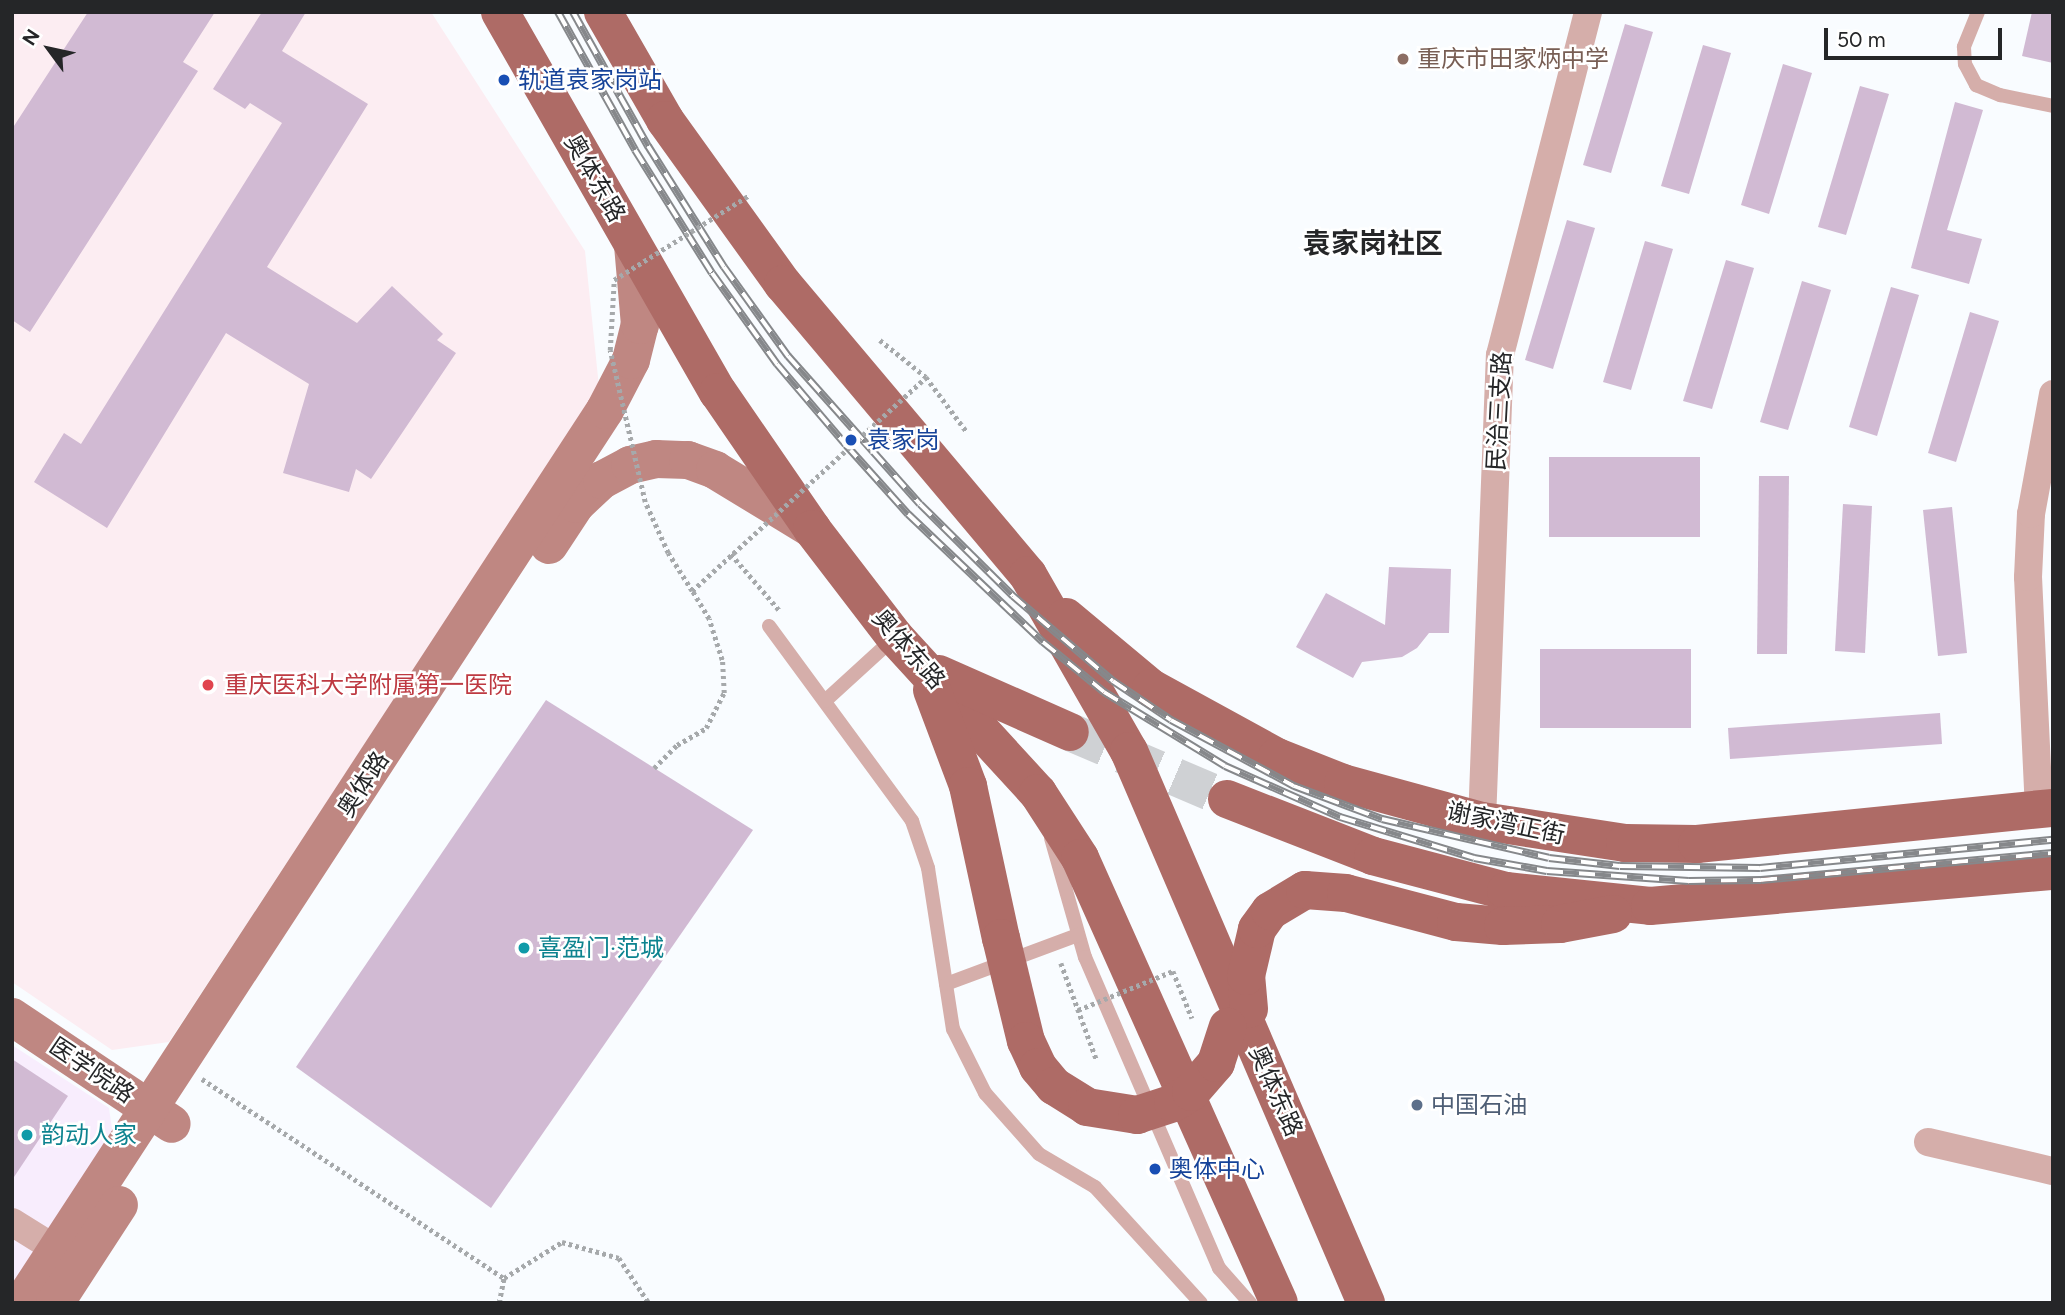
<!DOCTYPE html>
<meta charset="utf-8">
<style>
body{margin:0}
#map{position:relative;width:2065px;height:1315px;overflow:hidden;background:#f9fcff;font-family:Figtree,"Noto Sans SC",sans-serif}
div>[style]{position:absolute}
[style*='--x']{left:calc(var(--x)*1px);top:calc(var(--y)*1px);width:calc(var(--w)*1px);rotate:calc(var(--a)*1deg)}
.commercial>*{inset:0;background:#f8edfd}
.medical>*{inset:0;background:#fcedf2}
.building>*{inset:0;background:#d1bad3}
.primary-tunnel>*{height:38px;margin-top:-19px;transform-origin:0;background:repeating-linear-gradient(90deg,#cfd1d4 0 38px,transparent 0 57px)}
.path>*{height:4.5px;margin-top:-2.25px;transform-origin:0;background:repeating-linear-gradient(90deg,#a6a9ab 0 3.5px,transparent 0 7px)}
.lane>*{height:14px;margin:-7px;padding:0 7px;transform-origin:7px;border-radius:7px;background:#d5aeaa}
.street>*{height:28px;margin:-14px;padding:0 14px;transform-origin:14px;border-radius:14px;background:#d5aeaa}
.secondary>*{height:38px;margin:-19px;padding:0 19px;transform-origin:19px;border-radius:19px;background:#bf8782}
.primary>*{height:38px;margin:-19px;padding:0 19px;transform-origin:19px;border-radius:19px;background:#ae6b66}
.rail>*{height:8px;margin-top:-4px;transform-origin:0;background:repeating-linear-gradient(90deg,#fff 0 16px,#86888b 0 32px);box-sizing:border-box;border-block:2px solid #86888b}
.path-bridge>*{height:4.5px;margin-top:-2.25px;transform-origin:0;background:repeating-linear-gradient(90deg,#a6a9ab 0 3.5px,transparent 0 7px)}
.primary-bridge>*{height:38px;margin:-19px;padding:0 19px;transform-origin:19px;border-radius:19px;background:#ae6b66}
.dots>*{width:19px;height:19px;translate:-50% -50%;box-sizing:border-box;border:4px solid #fff;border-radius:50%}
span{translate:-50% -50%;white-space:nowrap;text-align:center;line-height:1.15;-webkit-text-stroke:5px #fff;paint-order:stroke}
.education-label{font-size:24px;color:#785e54}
.left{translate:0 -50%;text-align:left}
.transit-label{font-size:24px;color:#164399}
.street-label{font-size:24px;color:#252628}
.health-label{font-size:24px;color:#be3a42}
.culture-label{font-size:24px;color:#0d838f}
.service-label{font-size:24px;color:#4e5e75}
.quarter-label{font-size:28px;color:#252628;font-weight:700}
.frame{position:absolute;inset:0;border:14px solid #252628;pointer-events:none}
.north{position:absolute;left:14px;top:14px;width:70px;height:70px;-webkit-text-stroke:5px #fff;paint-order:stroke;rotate:303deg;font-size:19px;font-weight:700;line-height:28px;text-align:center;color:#252628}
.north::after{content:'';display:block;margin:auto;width:24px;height:32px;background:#252628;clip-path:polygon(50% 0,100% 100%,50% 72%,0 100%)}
.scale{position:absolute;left:1824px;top:28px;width:178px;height:32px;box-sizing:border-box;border:4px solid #252628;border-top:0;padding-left:9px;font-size:21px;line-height:24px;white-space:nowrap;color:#252628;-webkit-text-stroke:5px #fff;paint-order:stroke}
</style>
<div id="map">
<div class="commercial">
<i style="clip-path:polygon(12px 1045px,109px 1108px,113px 1136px,12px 1286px)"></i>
</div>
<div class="medical">
<i style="clip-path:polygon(12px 12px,431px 12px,585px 251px,599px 387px,169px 1042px,112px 1050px,12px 982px)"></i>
</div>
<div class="building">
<i style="clip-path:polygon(88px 12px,215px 12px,183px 62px,198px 71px,30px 332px,12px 320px,12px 129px)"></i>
<i style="clip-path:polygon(262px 12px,306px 12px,282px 51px,368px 104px,267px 267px,357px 323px,392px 286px,443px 334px,437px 340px,456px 353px,371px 479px,356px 469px,349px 492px,283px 473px,309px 384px,226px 333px,107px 528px,34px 482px,64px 433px,81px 444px,282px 123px,250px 103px,245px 109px,213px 89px)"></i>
<i style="clip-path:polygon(2032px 12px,2053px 12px,2053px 63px,2022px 56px)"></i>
<i style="clip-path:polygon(1625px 24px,1653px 32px,1611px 173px,1583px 165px)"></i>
<i style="clip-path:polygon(1703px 45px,1731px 53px,1689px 194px,1661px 186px)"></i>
<i style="clip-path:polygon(1783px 64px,1812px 73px,1769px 214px,1741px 205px)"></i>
<i style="clip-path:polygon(1860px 86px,1889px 94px,1846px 235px,1818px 227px)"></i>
<i style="clip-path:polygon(1955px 102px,1983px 110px,1947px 230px,1982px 239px,1969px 284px,1911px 268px)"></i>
<i style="clip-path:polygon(1567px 220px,1595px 228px,1553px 369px,1525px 360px)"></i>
<i style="clip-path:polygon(1645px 241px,1673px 249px,1631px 390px,1603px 382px)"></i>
<i style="clip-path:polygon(1726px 260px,1754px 268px,1712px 409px,1683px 401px)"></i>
<i style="clip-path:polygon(1802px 281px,1831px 290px,1788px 430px,1760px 422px)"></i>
<i style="clip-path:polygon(1891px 287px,1919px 295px,1877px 436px,1849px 427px)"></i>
<i style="clip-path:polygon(1970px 312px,1999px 321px,1956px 462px,1928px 453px)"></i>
<i style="clip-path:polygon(1549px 457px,1700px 457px,1700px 537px,1549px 537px)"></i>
<i style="clip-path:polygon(1759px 476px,1789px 476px,1787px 654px,1757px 654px)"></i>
<i style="clip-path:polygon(1843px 504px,1872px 506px,1865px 653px,1835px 651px)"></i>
<i style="clip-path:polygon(1952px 507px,1967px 653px,1938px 656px,1923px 510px)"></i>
<i style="clip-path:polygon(1389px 567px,1451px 569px,1449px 633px,1429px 633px,1417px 648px,1402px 657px,1362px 662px,1353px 678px,1296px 647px,1326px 593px,1385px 625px)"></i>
<i style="clip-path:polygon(1540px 649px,1691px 649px,1691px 728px,1540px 728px)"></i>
<i style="clip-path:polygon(546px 700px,753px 830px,491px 1208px,296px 1067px)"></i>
<i style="clip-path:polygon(1940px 713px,1942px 744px,1730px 759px,1728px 728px)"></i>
<i style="clip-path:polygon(12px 1059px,68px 1096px,12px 1180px)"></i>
</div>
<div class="primary-tunnel">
<i style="--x:1070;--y:732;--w:171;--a:23.1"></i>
</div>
<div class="path">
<i style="--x:880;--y:340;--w:59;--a:38.8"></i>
<i style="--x:926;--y:377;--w:69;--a:53.3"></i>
<i style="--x:731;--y:554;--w:75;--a:49.3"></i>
<i style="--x:1061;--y:963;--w:104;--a:69.8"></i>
<i style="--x:1173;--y:971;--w:51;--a:68"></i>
<i style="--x:202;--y:1079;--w:362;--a:33.4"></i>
<i style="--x:499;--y:1303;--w:25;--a:-79"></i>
<i style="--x:504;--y:1278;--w:68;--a:-31.8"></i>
<i style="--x:562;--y:1242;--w:59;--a:15.7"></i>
<i style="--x:619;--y:1258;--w:54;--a:56.3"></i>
</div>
<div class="lane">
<i style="--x:1978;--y:12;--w:38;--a:112"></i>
<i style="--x:1964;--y:47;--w:17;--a:87"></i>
<i style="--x:1965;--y:64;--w:24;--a:62"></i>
<i style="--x:1976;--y:85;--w:26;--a:23"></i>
<i style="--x:2000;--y:95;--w:54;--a:11.7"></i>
<i style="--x:769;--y:626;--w:242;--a:53.7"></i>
<i style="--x:912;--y:821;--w:50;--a:71.2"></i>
<i style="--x:928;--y:868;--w:163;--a:81.2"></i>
<i style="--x:953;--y:1029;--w:72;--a:63.4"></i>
<i style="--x:985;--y:1093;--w:81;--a:48.5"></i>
<i style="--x:1039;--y:1154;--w:65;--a:30.5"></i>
<i style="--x:1095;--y:1187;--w:157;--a:47.6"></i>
<i style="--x:825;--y:701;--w:93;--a:-42.4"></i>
<i style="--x:1051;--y:838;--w:124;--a:74.1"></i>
<i style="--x:1085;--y:957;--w:339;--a:66.7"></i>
<i style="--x:1219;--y:1268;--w:47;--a:48.5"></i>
<i style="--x:946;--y:984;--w:141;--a:-20.4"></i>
</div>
<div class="street">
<i style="--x:2039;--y:810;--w:233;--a:-92.7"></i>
<i style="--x:2028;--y:577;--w:63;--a:-87.3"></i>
<i style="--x:2031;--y:514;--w:122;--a:-79.6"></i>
<i style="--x:1482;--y:821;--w:466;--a:-87.8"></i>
<i style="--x:1500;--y:355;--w:354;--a:-75.6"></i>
<i style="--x:1928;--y:1142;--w:128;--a:13.1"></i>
<i style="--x:12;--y:1222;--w:53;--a:31.9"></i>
</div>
<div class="secondary">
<i style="--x:549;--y:545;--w:49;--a:-56.6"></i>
<i style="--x:576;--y:504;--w:35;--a:-43"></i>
<i style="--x:602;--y:480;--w:32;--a:-28"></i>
<i style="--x:630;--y:465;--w:27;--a:-13"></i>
<i style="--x:656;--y:459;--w:32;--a:2"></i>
<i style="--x:688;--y:460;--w:29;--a:20"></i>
<i style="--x:715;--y:470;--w:114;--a:31.3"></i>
<i style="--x:12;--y:1017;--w:192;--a:33.8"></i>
<i style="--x:22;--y:1303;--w:1066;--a:-56.86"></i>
<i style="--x:605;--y:410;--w:56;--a:-62.5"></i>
<i style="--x:631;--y:360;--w:36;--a:-76"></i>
<i style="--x:640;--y:325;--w:80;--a:-95"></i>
<i style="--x:55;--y:1303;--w:117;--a:-56.9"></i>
</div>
<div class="primary">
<i style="--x:500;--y:12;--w:438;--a:60.2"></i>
<i style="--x:718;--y:392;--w:166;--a:55.5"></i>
<i style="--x:812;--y:529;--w:136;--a:52.5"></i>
<i style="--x:895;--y:637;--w:212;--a:47.5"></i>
<i style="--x:1038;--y:793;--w:77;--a:57.1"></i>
<i style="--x:1080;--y:858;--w:487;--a:65.9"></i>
<i style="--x:603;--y:12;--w:125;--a:60.1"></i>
<i style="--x:665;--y:120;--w:202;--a:54.3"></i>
<i style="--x:783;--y:284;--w:380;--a:49.9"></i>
<i style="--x:1028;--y:575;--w:203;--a:60.2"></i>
<i style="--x:1129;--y:751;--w:601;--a:66.76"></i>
<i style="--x:1066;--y:617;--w:111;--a:39.9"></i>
<i style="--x:1151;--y:688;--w:144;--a:28.7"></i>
<i style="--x:1277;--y:757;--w:71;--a:21.5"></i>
<i style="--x:1343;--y:783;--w:144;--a:15.3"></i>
<i style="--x:1482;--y:821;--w:145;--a:8.7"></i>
<i style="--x:1625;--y:843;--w:72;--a:0.8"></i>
<i style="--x:1697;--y:844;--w:358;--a:-5.8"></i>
<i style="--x:939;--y:674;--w:143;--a:23.9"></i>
<i style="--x:932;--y:690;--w:103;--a:69.4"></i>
<i style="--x:968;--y:786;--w:156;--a:77.8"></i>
<i style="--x:1227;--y:799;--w:157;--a:21.3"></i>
<i style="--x:1373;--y:856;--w:138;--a:14.7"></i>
<i style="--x:1506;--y:891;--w:145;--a:5.9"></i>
<i style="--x:1650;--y:906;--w:405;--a:-5"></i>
<i style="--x:1249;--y:1009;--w:33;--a:-95"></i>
<i style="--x:1246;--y:976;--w:48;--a:-76.8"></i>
<i style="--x:1257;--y:929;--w:22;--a:-54"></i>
<i style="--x:1270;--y:911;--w:41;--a:-31"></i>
<i style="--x:1305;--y:890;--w:41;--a:4.2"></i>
<i style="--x:1346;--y:893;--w:114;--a:14.8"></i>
<i style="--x:1456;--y:922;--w:47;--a:4.9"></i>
<i style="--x:1503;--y:926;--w:57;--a:-2"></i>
<i style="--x:1560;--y:924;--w:54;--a:-10.7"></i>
</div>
<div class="rail">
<i style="--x:558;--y:12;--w:158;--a:60.8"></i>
<i style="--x:635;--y:150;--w:145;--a:58"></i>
<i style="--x:712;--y:273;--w:112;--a:54.5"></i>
<i style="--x:777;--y:364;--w:106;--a:49.6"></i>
<i style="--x:846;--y:445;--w:93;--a:48.1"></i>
<i style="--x:908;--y:514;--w:186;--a:43.5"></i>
<i style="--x:1043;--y:642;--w:79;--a:39.3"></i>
<i style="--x:1104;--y:692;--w:142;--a:31.4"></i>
<i style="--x:1225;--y:766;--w:126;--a:23.9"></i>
<i style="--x:1340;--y:817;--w:140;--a:17"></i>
<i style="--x:1474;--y:858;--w:74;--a:10.1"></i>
<i style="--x:1547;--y:871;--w:142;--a:4"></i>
<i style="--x:1689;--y:881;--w:72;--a:-0.8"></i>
<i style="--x:1761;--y:880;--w:293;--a:-5.3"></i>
<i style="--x:573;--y:12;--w:154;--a:60.8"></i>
<i style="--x:648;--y:146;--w:143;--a:57.9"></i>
<i style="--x:724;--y:267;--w:110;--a:54.3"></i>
<i style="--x:788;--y:356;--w:198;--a:48.3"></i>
<i style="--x:920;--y:504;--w:131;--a:44.7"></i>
<i style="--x:1013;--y:596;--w:131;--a:40.4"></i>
<i style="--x:1113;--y:681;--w:70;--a:33.9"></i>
<i style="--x:1171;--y:720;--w:140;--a:28.2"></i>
<i style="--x:1294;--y:786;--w:94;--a:20.6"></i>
<i style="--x:1382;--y:819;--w:171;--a:13.1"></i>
<i style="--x:1549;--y:858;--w:71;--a:6.4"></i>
<i style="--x:1620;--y:866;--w:140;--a:0.8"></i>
<i style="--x:1760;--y:868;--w:294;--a:-5.5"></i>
</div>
<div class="path-bridge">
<i style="--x:692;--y:591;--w:45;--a:-122.3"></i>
<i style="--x:668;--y:553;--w:56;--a:-114.3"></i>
<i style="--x:645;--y:502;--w:156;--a:-103"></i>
<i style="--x:610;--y:350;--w:70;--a:-86.7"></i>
<i style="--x:614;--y:280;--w:158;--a:-32.1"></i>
<i style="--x:654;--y:768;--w:33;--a:-45"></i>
<i style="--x:677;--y:745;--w:34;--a:-30"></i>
<i style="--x:706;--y:728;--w:39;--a:-63"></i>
<i style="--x:724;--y:693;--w:33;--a:-93"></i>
<i style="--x:722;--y:660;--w:43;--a:-107.6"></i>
<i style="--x:709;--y:619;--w:33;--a:-121"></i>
<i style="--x:692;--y:591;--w:317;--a:-42.4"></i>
<i style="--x:1078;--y:1010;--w:103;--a:-22.3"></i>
</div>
<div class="primary-bridge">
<i style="--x:1001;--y:938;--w:106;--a:76.4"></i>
<i style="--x:1026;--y:1041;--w:29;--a:65"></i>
<i style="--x:1038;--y:1067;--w:25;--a:50"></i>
<i style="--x:1054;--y:1086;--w:39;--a:32"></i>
<i style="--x:1087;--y:1107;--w:51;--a:9.1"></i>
<i style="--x:1137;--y:1115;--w:38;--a:-18"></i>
<i style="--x:1173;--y:1103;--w:21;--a:-31"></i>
<i style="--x:1191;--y:1092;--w:38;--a:-49"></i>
<i style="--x:1216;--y:1063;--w:38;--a:-72"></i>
</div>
<div class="dots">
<i style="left:1403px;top:59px;background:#8d6e63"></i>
<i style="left:504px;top:80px;background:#1a4fb4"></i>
<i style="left:851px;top:440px;background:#1a4fb4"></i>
<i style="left:208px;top:685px;background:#e0444e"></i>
<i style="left:524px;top:948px;background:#0f9aa8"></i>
<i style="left:1417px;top:1105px;background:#5c6f8a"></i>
<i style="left:27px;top:1135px;background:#0f9aa8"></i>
<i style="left:1155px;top:1169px;background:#1a4fb4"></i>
</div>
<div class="education-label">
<span class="left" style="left:1417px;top:59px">重庆市田家炳中学</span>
</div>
<div class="transit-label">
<span class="left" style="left:518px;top:80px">轨道袁家岗站</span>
<span class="left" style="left:867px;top:440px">袁家岗</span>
<span class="left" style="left:1169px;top:1169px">奥体中心</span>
</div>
<div class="street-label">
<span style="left:595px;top:178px;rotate:60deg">奥体东路</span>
<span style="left:1499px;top:411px;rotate:-87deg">民治三支路</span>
<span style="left:909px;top:649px;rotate:49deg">奥体东路</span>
<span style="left:363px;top:784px;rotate:-57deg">奥体路</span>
<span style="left:1506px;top:823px;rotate:12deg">谢家湾正街</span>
<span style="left:92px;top:1070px;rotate:34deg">医学院路</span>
<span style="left:1276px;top:1091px;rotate:66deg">奥体东路</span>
</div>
<div class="health-label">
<span class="left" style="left:224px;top:685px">重庆医科大学附属第一医院</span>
</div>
<div class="culture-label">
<span class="left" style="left:538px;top:948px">喜盈门·范城</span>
<span class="left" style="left:41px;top:1135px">韵动人家</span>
</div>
<div class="service-label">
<span class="left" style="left:1431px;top:1105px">中国石油</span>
</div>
<div class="quarter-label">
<span style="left:1373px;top:243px">袁家岗社区</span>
</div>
<div class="frame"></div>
<div class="north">N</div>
<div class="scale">50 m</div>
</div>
